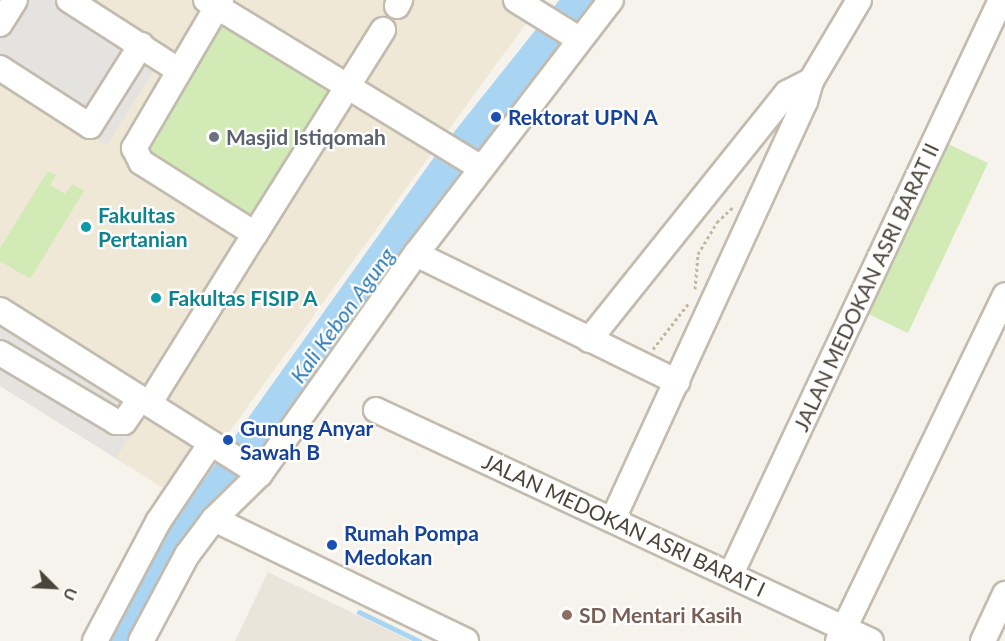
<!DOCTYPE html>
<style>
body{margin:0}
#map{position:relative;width:1005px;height:641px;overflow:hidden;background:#f6f3ec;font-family:Lato,sans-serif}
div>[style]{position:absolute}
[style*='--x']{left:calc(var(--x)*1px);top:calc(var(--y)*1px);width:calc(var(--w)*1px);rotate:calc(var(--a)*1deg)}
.residential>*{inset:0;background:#eae5da}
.education>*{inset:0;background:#efe8d6}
.green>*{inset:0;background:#d2eab5}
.parking>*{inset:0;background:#e5e3e0}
.stream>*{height:5px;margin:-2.5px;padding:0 2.5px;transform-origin:2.5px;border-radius:2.5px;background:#a9d4f2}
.river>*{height:32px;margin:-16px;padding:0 16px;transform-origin:16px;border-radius:16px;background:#a9d4f2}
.path>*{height:3px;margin-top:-1.5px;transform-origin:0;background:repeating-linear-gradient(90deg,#c4b79f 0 3px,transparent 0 6px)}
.roads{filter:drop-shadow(2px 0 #c2bbae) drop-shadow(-2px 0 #c2bbae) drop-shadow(0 2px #c2bbae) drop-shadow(0 -2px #c2bbae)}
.minor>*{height:24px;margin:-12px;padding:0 12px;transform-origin:12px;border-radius:12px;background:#fff}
.dots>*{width:16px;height:16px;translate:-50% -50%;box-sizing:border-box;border:3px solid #fff;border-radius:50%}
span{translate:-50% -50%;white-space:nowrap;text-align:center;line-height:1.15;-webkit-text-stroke:4.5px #fff;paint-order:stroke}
.transit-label{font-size:21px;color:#164399;font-weight:700}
.left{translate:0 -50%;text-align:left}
.worship-label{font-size:21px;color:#5b616d;font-weight:700}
.culture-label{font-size:21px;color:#0d838f;font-weight:700}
.street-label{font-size:21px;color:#4b4439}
.education-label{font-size:21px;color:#785e54;font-weight:700}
.water-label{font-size:22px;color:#2e7ab2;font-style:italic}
.north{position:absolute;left:24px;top:557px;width:60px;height:60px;-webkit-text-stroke:4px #fff;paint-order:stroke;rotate:114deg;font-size:16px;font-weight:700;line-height:24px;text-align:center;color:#4b4439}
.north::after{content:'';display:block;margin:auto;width:21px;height:27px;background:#4b4439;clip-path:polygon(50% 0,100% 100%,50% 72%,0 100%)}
</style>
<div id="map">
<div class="residential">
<i style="clip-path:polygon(268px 572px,411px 641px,235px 641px)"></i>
</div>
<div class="education">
<i style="clip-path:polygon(0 0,543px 0,224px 439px,168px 491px,0 386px)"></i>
</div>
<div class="green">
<i style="clip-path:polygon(217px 6px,349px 85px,255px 234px,141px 162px)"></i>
<i style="clip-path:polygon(942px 141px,988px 163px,908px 333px,862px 311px)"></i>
<i style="clip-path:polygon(48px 171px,56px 175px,50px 185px,65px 194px,72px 184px,84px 191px,30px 279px,0 261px,0 248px)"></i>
</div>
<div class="parking">
<i style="clip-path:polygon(0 0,84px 0,166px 52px,106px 146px,0 78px)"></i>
<i style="clip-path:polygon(0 321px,146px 412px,116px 458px,0 386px)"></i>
</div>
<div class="stream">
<i style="--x:359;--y:612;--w:67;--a:25.8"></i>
</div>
<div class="river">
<i style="--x:119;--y:641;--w:137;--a:-60.3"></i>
<i style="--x:187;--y:522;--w:41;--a:-47"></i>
<i style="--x:215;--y:492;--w:403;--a:-54.5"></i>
<i style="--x:449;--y:164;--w:210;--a:-51.4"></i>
</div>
<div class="path">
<i style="--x:695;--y:289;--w:35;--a:-85"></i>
<i style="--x:698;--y:254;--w:37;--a:-59"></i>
<i style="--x:717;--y:222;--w:22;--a:-43"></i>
<i style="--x:653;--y:349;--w:57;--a:-52.1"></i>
</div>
<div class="roads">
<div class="minor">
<i style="--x:69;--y:0;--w:130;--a:32.7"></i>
<i style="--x:206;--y:0;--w:322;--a:31.4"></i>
<i style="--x:221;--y:0;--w:172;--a:120.4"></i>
<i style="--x:134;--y:148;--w:16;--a:63"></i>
<i style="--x:141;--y:162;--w:135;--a:32.3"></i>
<i style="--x:255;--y:234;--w:241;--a:-57.9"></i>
<i style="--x:516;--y:0;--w:74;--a:31.8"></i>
<i style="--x:397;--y:6;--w:7;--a:-63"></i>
<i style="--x:0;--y:24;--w:28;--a:-58"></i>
<i style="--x:0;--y:68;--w:107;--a:32.8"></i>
<i style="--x:90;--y:126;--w:96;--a:-57.8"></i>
<i style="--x:416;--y:254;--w:291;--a:26.1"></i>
<i style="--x:0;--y:310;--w:249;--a:32.2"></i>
<i style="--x:589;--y:340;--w:317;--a:-51.3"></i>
<i style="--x:787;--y:93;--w:27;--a:-27"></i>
<i style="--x:0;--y:353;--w:135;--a:30.7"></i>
<i style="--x:116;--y:422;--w:8;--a:0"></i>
<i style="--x:124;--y:422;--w:28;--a:-55"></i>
<i style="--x:149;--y:404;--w:200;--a:-58.1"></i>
<i style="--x:376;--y:410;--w:546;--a:25.02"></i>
<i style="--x:214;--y:519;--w:280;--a:25.8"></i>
<i style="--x:613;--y:519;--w:459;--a:-65.3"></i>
<i style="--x:805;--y:102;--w:22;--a:-74"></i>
<i style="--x:811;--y:81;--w:94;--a:-59.3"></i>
<i style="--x:731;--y:574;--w:634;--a:-64.81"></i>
<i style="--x:95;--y:641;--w:135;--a:-62.1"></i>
<i style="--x:158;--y:522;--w:95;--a:-56.1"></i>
<i style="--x:211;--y:443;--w:58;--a:32.3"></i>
<i style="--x:141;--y:641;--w:98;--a:-61.9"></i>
<i style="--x:187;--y:555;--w:45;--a:-53.1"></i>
<i style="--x:214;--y:519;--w:64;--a:-44.4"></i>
<i style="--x:260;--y:474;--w:270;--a:-54.7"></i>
<i style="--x:416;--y:254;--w:320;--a:-52.5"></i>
<i style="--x:838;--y:641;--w:384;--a:-64.2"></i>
<i style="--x:983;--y:641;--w:52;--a:-64.9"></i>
</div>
</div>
<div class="dots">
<i style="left:496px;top:117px;background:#1a4fb4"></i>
<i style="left:214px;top:137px;background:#6b7280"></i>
<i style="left:86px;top:227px;background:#0f9aa8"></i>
<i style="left:156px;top:298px;background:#0f9aa8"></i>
<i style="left:228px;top:440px;background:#1a4fb4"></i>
<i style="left:332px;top:545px;background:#1a4fb4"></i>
<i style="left:567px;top:615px;background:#8d6e63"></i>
</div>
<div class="transit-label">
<span class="left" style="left:508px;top:117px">Rektorat UPN A</span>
<span class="left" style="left:240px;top:440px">Gunung Anyar<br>Sawah B</span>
<span class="left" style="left:344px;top:545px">Rumah Pompa<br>Medokan</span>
</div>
<div class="worship-label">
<span class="left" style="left:226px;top:137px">Masjid Istiqomah</span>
</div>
<div class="culture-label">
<span class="left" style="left:98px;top:227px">Fakultas<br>Pertanian</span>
<span class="left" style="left:168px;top:298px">Fakultas FISIP A</span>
</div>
<div class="street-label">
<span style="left:866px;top:287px;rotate:-65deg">JALAN MEDOKAN ASRI BARAT II</span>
<span style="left:624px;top:525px;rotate:25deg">JALAN MEDOKAN ASRI BARAT I</span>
</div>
<div class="education-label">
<span class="left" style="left:579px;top:615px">SD Mentari Kasih</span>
</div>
<div class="water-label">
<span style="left:342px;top:315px;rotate:-54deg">Kali Kebon Agung</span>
</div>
<div class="north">U</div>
</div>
